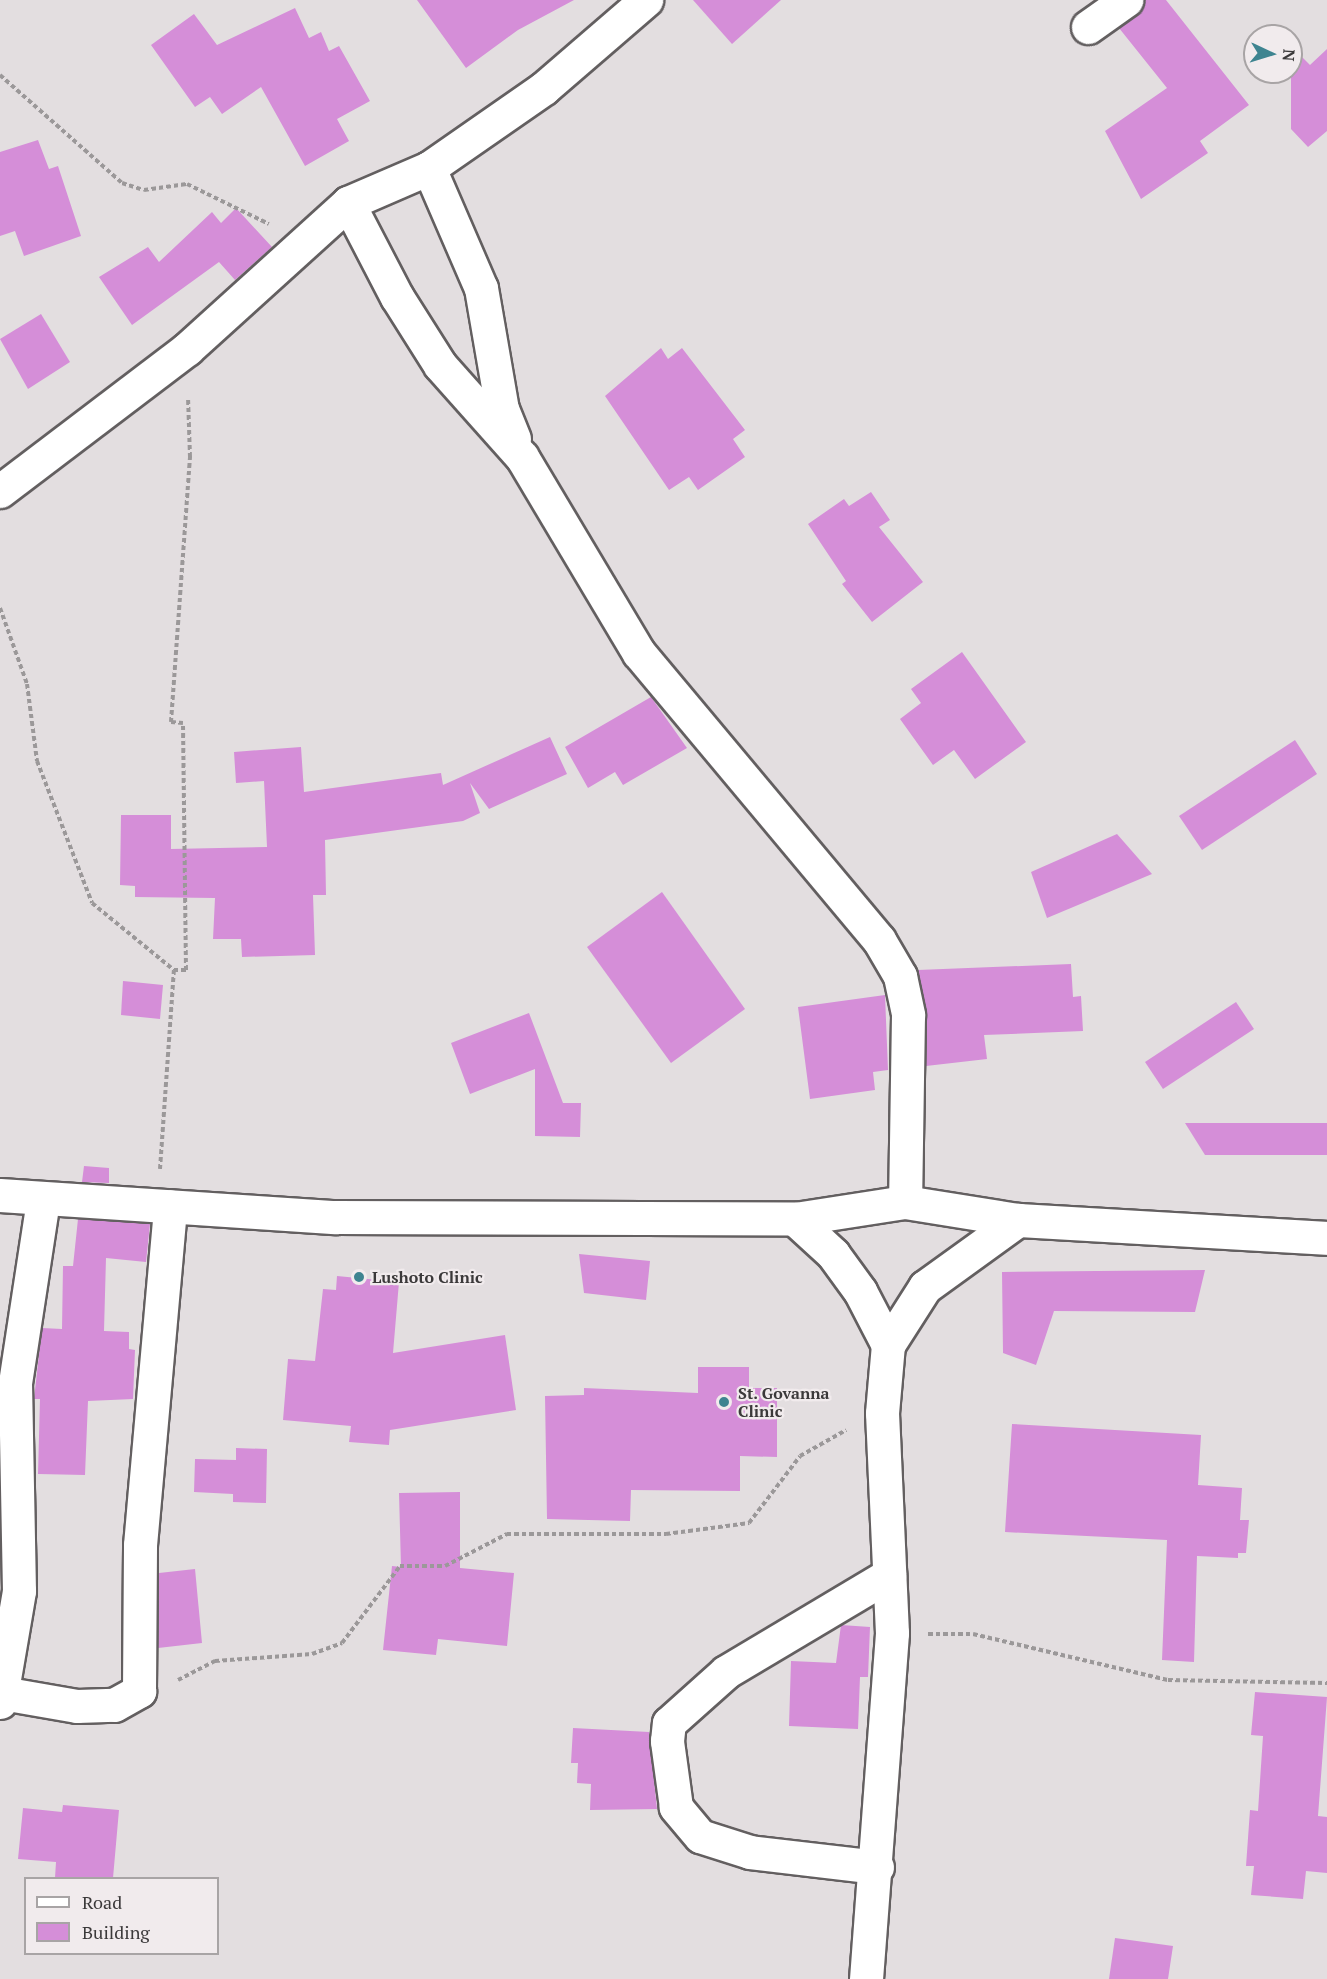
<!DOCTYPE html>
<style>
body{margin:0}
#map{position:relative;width:1327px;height:1979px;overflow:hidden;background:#e3dee0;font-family:"PT Serif",serif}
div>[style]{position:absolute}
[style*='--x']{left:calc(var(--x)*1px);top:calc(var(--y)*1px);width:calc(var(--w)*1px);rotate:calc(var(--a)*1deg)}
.building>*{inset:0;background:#d58ed8}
.path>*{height:4px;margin-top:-2px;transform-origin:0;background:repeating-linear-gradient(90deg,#9b9899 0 4.5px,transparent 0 7.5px)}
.roads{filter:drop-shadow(2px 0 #635f60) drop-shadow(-2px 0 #635f60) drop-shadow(0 2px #635f60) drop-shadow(0 -2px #635f60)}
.minor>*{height:33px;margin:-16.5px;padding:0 16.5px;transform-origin:16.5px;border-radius:16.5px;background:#fff}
.dots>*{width:16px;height:16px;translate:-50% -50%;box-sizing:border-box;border:3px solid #f1ebed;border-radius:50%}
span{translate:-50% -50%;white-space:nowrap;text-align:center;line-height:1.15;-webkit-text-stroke:4.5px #f1ebed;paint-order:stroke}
.poi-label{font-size:16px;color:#3b393a;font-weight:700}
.left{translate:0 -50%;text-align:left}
.legend{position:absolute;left:24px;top:1877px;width:195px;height:78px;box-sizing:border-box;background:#f1ebed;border:2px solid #a8a4a5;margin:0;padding:8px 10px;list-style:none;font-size:18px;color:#3b393a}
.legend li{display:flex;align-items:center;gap:12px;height:30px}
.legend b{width:30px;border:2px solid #a8a4a5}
.north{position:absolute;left:1243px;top:24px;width:60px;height:60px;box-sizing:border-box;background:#f1ebed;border:2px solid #a8a4a5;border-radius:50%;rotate:94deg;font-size:16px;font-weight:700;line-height:24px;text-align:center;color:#3b393a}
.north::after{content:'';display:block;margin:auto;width:21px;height:27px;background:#3e8490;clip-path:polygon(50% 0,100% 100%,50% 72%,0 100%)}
</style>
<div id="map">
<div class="building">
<i style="clip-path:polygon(417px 0,574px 0,518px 30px,466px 68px)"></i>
<i style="clip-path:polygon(693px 0,781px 0,732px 44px)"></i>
<i style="clip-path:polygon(1144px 0,1166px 0,1249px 105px,1200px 141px,1208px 153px,1141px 199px,1105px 131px,1167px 88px,1119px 28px,1137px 15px)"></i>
<i style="clip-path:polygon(295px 8px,309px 38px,321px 32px,329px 51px,339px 46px,370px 101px,337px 119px,349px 141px,305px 166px,261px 87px,222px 114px,210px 97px,195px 107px,151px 45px,194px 14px,217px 45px)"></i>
<i style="clip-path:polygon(1291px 46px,1310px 65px,1327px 49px,1327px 131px,1308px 147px,1291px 129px)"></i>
<i style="clip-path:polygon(38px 140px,49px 169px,58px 166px,81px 236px,24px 256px,15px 231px,0 236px,0 152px)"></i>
<i style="clip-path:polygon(236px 208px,272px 247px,235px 280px,219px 262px,132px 325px,99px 277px,148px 247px,159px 262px,212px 212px,221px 223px)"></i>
<i style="clip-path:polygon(41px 314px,70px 362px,28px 389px,0 339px)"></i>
<i style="clip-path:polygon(661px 348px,668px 359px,682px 348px,745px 430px,733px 439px,745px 457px,698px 490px,689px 477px,669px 490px,605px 396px)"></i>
<i style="clip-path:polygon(871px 492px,890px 520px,879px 527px,923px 582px,872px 622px,842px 584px,846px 581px,808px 524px,844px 499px,849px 506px)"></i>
<i style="clip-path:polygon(962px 652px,1026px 742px,975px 779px,954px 750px,933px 765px,900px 719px,921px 703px,911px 689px)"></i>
<i style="clip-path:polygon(651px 697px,687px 748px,623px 785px,615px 772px,588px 788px,565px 747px)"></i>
<i style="clip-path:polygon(550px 737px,567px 774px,489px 809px,470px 783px,480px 813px,463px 821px,325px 840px,326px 895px,313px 895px,315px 955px,242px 957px,241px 939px,213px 939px,215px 898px,135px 897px,135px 886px,120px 885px,121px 815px,171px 815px,171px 849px,267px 847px,264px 781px,236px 783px,234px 752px,301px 747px,304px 792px,441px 773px,443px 785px)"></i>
<i style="clip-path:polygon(1295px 740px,1317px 774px,1202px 850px,1179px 816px)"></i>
<i style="clip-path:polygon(1117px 834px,1152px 874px,1047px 918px,1031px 872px)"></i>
<i style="clip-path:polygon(662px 892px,745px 1009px,671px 1063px,587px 947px)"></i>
<i style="clip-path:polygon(1071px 964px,1073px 997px,1081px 996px,1083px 1031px,984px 1035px,987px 1059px,926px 1066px,927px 1015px,918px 970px)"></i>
<i style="clip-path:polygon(123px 981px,163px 985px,160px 1019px,121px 1015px)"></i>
<i style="clip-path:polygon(885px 995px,888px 1070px,873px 1072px,875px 1090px,810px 1099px,798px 1007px)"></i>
<i style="clip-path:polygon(1236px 1002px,1254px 1029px,1163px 1089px,1145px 1062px)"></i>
<i style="clip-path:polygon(529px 1013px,563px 1103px,581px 1103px,580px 1137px,535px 1136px,535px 1069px,470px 1094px,451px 1043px)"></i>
<i style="clip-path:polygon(1185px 1123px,1327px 1123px,1327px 1155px,1205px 1155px)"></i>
<i style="clip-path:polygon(84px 1166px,109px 1168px,109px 1183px,82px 1182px)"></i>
<i style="clip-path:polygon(78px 1219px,150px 1224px,146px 1262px,106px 1258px,104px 1331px,129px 1332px,129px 1349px,135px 1350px,133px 1399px,88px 1401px,85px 1475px,38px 1474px,40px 1399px,34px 1399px,42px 1328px,62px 1329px,63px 1266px,73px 1266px)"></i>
<i style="clip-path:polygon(579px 1254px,650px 1261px,646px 1300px,584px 1293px)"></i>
<i style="clip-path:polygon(1205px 1270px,1195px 1312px,1054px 1311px,1036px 1365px,1003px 1353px,1002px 1272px)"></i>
<i style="clip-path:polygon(337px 1276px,399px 1282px,393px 1353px,505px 1335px,516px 1410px,390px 1430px,389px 1445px,349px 1442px,351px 1426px,283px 1420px,288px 1359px,315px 1361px,323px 1289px,336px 1290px)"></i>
<i style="clip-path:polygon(698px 1367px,749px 1367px,749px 1388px,777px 1388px,777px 1457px,740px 1456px,740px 1491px,631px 1490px,630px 1521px,547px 1519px,545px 1396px,584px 1395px,584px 1388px,698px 1393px)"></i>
<i style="clip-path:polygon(1012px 1424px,1201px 1435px,1198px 1485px,1242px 1488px,1240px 1520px,1249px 1520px,1246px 1553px,1238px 1553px,1238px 1558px,1197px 1556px,1194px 1662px,1162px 1660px,1167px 1540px,1005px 1532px)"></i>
<i style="clip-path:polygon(236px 1448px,267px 1449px,266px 1503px,233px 1502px,233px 1494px,194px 1492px,195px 1459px,236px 1460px)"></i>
<i style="clip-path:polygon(460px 1492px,460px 1568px,514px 1573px,507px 1646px,438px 1639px,436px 1655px,383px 1650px,392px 1566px,401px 1567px,399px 1493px)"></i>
<i style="clip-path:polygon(195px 1569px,202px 1643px,158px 1648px,159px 1573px)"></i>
<i style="clip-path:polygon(841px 1625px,870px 1627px,868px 1677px,860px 1677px,858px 1729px,789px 1726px,791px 1661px,836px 1663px)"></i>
<i style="clip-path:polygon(1255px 1692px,1327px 1697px,1318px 1816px,1327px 1817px,1327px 1873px,1306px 1871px,1303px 1899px,1251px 1895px,1254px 1866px,1246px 1866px,1250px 1810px,1258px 1811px,1263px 1736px,1251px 1735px)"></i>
<i style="clip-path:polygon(573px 1728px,649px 1732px,657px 1809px,590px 1810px,591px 1784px,577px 1783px,578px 1763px,571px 1763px)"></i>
<i style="clip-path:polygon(63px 1805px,119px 1810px,113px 1878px,55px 1878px,56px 1862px,18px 1859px,23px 1808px,62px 1812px)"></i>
<i style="clip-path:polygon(1115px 1938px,1173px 1946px,1168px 1979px,1109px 1979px)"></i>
</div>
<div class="path">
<i style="--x:0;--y:75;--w:163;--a:41.5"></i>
<i style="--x:122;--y:183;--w:23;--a:18"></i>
<i style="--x:144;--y:190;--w:43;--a:-7.9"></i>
<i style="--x:187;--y:184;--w:91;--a:26"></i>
<i style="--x:0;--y:608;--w:81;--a:70.4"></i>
<i style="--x:27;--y:684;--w:78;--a:82.6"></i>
<i style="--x:37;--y:761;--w:152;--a:68.8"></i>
<i style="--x:92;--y:903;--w:106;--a:39.3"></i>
<i style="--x:160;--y:1169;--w:199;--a:-86"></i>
<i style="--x:174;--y:970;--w:12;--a:0"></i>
<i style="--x:186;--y:970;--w:247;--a:-90.7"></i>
<i style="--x:183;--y:723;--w:12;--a:-175"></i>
<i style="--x:171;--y:722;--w:266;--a:-85.9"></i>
<i style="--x:190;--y:457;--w:60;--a:-91.9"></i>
<i style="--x:928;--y:1634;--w:45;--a:0"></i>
<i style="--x:973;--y:1634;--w:200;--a:13.3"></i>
<i style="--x:1168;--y:1680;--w:159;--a:1.1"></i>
<i style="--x:178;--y:1680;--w:42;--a:-27.2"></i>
<i style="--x:215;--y:1661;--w:97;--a:-4.1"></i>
<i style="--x:312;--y:1654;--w:32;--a:-20"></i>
<i style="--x:342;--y:1643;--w:96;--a:-53"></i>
<i style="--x:400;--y:1566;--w:45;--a:0"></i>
<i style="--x:445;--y:1566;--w:70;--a:-27.3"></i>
<i style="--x:507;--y:1534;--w:159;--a:0"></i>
<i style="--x:666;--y:1534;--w:84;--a:-7.5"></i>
<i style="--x:749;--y:1523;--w:84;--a:-52.7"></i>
<i style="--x:800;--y:1456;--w:53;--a:-29.5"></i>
</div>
<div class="roads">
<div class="minor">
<i style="--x:1088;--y:27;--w:47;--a:-35.4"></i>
<i style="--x:429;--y:168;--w:131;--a:66.6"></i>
<i style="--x:481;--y:288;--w:123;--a:80.2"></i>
<i style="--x:502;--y:409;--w:32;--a:68"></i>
<i style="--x:348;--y:203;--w:106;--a:62.5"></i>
<i style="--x:397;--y:297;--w:80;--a:57.7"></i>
<i style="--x:440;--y:365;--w:123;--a:48.3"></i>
<i style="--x:522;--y:457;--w:228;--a:59.2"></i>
<i style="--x:639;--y:653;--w:374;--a:50.1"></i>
<i style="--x:879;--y:940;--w:42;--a:59.7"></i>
<i style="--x:900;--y:976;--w:40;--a:78"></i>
<i style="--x:908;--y:1015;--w:187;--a:90.9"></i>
<i style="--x:0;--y:491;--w:235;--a:-37.2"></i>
<i style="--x:187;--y:349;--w:217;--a:-42.2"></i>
<i style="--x:348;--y:203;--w:88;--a:-23.4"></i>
<i style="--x:429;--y:168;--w:140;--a:-34.8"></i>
<i style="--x:544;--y:88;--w:135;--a:-40.8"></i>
<i style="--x:0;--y:1195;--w:336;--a:3.8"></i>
<i style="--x:335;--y:1217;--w:460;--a:0.2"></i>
<i style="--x:795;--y:1219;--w:111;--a:-8.8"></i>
<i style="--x:905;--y:1202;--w:114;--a:9.1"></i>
<i style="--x:1018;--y:1220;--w:310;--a:3.3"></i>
<i style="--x:795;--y:1219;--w:52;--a:42.6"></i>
<i style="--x:833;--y:1254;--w:46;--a:53.9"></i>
<i style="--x:860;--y:1291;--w:61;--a:62.6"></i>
<i style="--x:2;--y:1693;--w:76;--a:9.8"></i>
<i style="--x:77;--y:1706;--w:37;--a:-2"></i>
<i style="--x:114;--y:1705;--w:29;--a:-29"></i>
<i style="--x:139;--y:1691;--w:146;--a:-89.6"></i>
<i style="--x:140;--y:1545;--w:340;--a:-84.9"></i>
<i style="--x:0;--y:1702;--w:113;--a:-80.3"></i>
<i style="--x:19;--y:1591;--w:208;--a:-91.1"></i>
<i style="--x:15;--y:1383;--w:185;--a:-81.3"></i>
<i style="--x:877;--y:1867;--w:128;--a:-173.3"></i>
<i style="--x:750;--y:1852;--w:52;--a:-162.3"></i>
<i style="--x:700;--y:1836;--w:38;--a:-130"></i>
<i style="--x:676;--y:1807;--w:67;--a:-97.8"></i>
<i style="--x:667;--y:1741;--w:18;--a:-84"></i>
<i style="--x:669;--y:1723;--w:76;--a:-41.8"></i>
<i style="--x:726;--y:1672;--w:190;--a:-30.8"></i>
<i style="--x:866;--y:1979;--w:347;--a:-85.7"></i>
<i style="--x:892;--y:1633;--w:220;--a:-92.6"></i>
<i style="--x:882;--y:1413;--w:68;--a:-85"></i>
<i style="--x:888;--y:1345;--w:69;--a:-57.5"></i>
<i style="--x:925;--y:1287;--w:115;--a:-35.8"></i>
</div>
</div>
<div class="dots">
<i style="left:359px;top:1277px;background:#3e8490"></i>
<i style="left:724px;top:1402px;background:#3e8490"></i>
</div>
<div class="poi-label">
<span class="left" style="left:372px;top:1277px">Lushoto Clinic</span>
<span class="left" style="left:738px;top:1402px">St. Govanna<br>Clinic</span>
</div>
<ul class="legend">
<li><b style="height:8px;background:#fff"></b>Road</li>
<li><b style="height:16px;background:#d58ed8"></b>Building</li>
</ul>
<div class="north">N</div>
</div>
